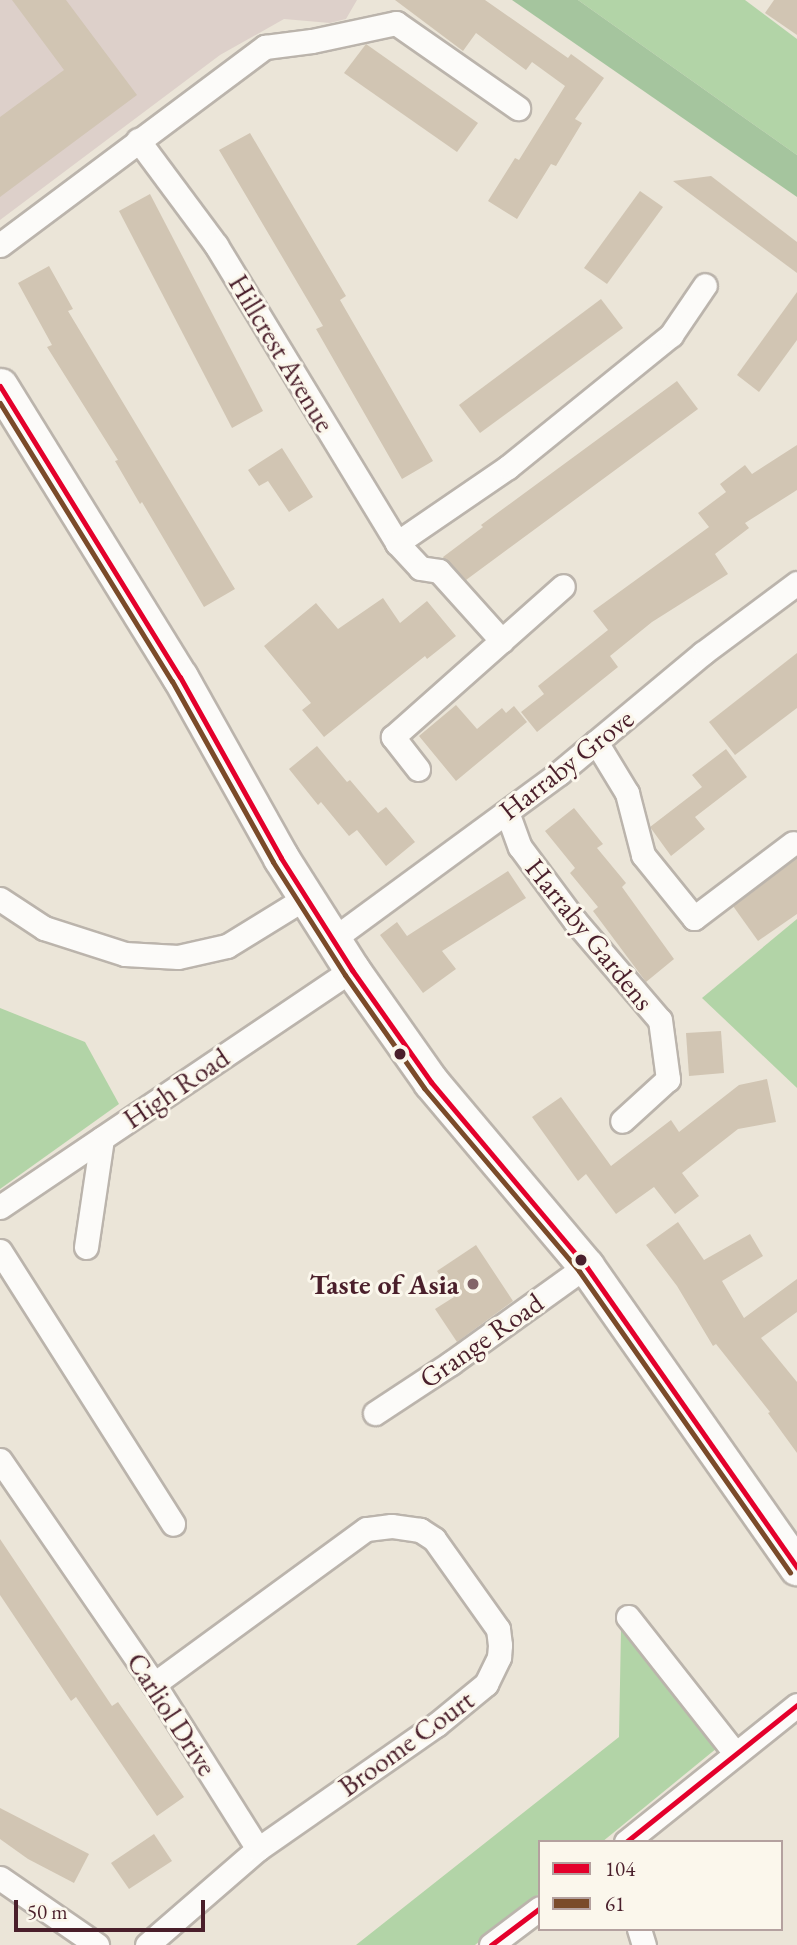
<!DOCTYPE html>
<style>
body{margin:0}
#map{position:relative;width:797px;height:1945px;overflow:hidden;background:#ebe5d8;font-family:"EB Garamond",serif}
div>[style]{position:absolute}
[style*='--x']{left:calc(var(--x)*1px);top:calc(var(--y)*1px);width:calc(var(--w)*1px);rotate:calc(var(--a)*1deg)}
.industrial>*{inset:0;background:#ddd0ca}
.green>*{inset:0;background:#b2d4a7}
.forest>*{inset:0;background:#a5c59e}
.building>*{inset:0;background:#d1c5b3}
.roads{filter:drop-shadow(2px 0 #bbb4ac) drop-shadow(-2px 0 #bbb4ac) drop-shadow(0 2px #bbb4ac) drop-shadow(0 -2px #bbb4ac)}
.street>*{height:23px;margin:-11.5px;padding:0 11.5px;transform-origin:11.5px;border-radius:11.5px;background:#fcfbf9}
.primary>*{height:35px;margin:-17.5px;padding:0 17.5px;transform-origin:17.5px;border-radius:17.5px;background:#fcfbf9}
.bus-1>*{height:5px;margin:-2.5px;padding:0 2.5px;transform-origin:2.5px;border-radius:2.5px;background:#e4002b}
.bus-2>*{height:5px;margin:-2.5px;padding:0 2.5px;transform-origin:2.5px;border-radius:2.5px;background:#7a4b2a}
.dots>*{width:19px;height:19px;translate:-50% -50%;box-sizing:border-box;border:4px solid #fbf7ec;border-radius:50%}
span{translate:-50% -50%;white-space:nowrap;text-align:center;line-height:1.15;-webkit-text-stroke:6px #fbf7ec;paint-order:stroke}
.street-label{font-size:28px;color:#4a1f2b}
.poi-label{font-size:28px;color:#4a1f2b;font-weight:700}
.right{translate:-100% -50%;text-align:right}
.legend{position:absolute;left:538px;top:1840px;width:245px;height:91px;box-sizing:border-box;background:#fbf7ec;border:2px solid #b4a19f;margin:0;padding:9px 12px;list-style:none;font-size:21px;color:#4a1f2b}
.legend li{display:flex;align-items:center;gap:14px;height:35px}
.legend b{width:35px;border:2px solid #b4a19f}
.scale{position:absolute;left:14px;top:1900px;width:191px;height:32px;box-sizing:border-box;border:4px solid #4a1f2b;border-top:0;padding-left:9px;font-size:21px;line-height:24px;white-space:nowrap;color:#4a1f2b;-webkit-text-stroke:5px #fbf7ec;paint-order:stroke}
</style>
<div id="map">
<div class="industrial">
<i style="clip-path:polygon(0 0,357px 0,346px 19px,330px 23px,284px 19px,220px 55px,0 220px)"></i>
</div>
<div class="green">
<i style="clip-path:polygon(578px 0,745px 0,797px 39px,797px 155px)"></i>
<i style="clip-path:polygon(797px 919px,797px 1088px,702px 998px)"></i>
<i style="clip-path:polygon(0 1008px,85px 1042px,119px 1104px,0 1189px)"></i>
<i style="clip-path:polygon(621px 1629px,717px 1748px,602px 1842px,540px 1842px,540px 1893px,475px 1945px,356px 1945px,619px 1737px)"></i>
</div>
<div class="forest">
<i style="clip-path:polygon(512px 0,578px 0,797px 155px,797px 197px)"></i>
</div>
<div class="building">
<i style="clip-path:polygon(12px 0,66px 0,137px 95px,0 197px,0 117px,64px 70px)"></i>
<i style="clip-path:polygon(395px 0,485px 0,568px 58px,571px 54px,604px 78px,575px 119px,582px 123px,556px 166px,551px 164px,517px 219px,488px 201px,515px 158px,519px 160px,565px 86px,532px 62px,526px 70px,476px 33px,463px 51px)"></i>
<i style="clip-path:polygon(774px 0,797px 0,797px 35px,765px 13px)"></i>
<i style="clip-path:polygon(366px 44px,478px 123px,457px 152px,344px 73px)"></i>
<i style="clip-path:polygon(250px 133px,346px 296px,340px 300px,433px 461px,402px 479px,316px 329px,323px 326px,219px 150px)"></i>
<i style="clip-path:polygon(711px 176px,797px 242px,797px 273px,673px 181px)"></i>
<i style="clip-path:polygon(640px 191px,663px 207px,607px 284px,584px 268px)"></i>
<i style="clip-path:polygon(150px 194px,263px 411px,232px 428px,119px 211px)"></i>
<i style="clip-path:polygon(49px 266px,73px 309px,68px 311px,235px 589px,204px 607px,142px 502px,140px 504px,115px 461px,118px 460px,47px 347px,52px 345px,18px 283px)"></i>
<i style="clip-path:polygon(797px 292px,797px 340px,759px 392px,737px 375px)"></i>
<i style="clip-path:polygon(601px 299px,623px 328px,480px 433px,459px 405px)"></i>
<i style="clip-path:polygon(677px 381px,698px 409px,466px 580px,444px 559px,443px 557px,483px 527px,481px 525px)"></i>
<i style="clip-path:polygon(797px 445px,797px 490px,745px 523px,749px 528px,715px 554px,728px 574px,652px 622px,610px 656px,618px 667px,537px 732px,521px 712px,544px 694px,538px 686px,608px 630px,593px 611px,709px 527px,698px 513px,726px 492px,720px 484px,745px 465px,752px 474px)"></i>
<i style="clip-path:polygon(282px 448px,313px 497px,289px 512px,268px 481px,259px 486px,248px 470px)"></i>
<i style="clip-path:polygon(383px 598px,400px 623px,427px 601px,456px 636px,427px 659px,425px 656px,324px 737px,302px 710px,311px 703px,264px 646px,316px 603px,338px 629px)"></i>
<i style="clip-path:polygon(797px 653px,797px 708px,735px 755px,709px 722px)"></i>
<i style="clip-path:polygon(456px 705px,477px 729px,502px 708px,506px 713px,514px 706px,527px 722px,456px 781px,419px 736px)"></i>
<i style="clip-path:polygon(317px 746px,347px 782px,350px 780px,378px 813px,386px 807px,415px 842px,386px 866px,357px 830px,349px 836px,321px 802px,318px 805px,289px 769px)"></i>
<i style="clip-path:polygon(726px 749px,747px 777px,695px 817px,705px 829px,671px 856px,650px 827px,702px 787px,692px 775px)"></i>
<i style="clip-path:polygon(574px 808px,603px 844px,597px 848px,626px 883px,622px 887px,674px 959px,646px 982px,593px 911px,598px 907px,570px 873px,575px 868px,545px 831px)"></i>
<i style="clip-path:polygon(797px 858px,797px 914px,758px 941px,733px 906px)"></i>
<i style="clip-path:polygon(508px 871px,526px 898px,442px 951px,456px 969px,423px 993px,380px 935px,397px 922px,407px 936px)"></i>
<i style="clip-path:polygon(721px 1031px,724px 1073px,689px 1076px,686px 1033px)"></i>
<i style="clip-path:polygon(767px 1079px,776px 1122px,738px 1129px,682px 1173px,699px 1196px,675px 1214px,654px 1187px,616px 1214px,586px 1174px,578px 1181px,532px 1117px,561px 1097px,611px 1166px,671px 1120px,679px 1132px,739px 1085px)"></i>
<i style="clip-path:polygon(678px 1222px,704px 1260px,750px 1234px,763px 1256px,722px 1281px,744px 1318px,797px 1279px,797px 1312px,761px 1338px,797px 1382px,797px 1453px,768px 1413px,770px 1412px,716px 1344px,713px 1346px,677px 1286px,646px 1245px)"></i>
<i style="clip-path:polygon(476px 1245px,513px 1301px,457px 1342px,435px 1309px,454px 1297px,437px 1271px)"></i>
<i style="clip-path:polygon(0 1539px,112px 1706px,118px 1702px,184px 1797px,157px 1816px,76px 1697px,71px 1701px,0 1595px)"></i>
<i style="clip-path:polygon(0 1808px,89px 1854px,74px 1883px,28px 1859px,0 1839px)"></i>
<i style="clip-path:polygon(154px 1834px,172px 1861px,129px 1889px,111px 1863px)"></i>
</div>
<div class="roads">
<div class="street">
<i style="--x:138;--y:140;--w:131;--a:53.4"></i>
<i style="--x:216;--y:245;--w:349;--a:58.7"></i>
<i style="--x:397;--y:543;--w:34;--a:47"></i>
<i style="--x:420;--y:568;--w:19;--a:9"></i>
<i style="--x:439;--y:571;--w:94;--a:48"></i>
<i style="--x:0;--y:245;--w:331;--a:-36.8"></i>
<i style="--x:265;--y:47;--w:47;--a:-7.3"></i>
<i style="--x:312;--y:41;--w:86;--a:-12.1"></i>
<i style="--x:396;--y:23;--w:149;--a:34.9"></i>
<i style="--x:397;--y:543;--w:135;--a:-34.4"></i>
<i style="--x:508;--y:467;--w:210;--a:-39"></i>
<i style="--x:671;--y:335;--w:60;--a:-55.8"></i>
<i style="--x:596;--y:742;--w:60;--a:58.7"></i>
<i style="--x:627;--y:793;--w:64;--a:75.5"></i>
<i style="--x:643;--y:855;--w:81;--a:51"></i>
<i style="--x:694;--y:918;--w:124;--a:-37.1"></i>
<i style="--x:418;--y:769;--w:41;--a:-128"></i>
<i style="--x:393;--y:737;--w:227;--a:-41.6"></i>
<i style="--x:507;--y:812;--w:37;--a:70"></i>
<i style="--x:520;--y:847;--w:92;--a:53.4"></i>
<i style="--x:575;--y:921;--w:130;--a:49.4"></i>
<i style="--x:660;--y:1020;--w:60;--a:82.3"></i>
<i style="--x:668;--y:1079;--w:62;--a:137.6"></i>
<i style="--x:0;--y:899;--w:53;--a:33.4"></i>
<i style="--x:44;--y:928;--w:85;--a:17.8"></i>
<i style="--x:125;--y:954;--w:53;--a:3.2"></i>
<i style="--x:178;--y:957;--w:50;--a:-12.7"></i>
<i style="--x:227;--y:946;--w:92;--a:-31.6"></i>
<i style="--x:332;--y:940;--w:282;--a:-36.3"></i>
<i style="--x:559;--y:773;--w:187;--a:-39.8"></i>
<i style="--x:703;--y:653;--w:117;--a:-36.7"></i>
<i style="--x:0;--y:1207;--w:424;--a:-34"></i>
<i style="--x:86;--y:1247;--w:110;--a:-81.6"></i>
<i style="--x:0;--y:1251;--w:323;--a:57.6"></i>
<i style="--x:375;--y:1413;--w:91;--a:-33.3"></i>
<i style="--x:451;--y:1363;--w:166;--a:-35.7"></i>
<i style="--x:0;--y:1460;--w:272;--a:55.5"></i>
<i style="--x:154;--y:1684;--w:195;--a:57.8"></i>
<i style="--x:628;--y:1617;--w:174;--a:51.8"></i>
<i style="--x:626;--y:1842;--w:219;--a:-38.7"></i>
<i style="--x:0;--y:1878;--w:118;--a:34.6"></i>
<i style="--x:639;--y:1929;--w:17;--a:73"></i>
<i style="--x:147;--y:1945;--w:147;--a:-40.9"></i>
<i style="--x:258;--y:1849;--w:217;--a:-34.9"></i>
<i style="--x:436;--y:1725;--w:65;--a:-39.4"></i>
<i style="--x:486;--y:1684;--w:30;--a:-64"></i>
<i style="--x:499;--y:1657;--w:12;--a:-85"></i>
<i style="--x:500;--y:1645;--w:16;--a:-97"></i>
<i style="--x:498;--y:1629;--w:110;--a:-125.4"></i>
<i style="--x:434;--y:1539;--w:17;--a:-147"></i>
<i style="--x:420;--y:1530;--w:29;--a:-172"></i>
<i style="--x:391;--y:1526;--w:25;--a:173"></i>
<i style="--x:366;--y:1529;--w:263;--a:143.8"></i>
<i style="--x:491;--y:1945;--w:61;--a:-37.1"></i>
</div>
<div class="primary">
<i style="--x:0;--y:386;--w:342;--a:58.3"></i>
<i style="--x:180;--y:677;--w:207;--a:60.8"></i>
<i style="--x:281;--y:858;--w:133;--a:57.6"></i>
<i style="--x:352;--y:970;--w:137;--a:54.8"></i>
<i style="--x:431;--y:1082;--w:241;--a:49.9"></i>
<i style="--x:586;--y:1266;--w:368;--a:55"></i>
</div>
</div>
<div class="bus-1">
<i style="--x:0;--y:386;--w:342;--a:58.3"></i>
<i style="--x:180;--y:677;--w:207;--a:60.8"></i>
<i style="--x:281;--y:858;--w:133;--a:57.6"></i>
<i style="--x:352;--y:970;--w:137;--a:54.8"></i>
<i style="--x:431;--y:1082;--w:241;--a:49.9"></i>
<i style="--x:586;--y:1266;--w:368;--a:55"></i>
<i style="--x:626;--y:1842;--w:219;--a:-38.7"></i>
<i style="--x:491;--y:1945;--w:61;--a:-37.1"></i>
</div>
<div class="bus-2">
<i style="--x:0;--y:403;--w:327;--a:58.3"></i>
<i style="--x:172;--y:681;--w:207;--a:60.8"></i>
<i style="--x:273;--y:862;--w:134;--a:57.5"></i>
<i style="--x:345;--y:975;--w:138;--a:55"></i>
<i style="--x:424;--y:1088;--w:240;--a:49.7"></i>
<i style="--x:579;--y:1271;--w:368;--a:55"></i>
</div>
<div class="dots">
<i style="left:400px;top:1054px;background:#4a1f2b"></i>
<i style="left:581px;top:1260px;background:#4a1f2b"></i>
<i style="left:473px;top:1284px;background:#826468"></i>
</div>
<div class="street-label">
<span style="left:282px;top:353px;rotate:59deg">Hillcrest Avenue</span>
<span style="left:566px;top:764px;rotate:-38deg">Harraby Grove</span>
<span style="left:590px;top:934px;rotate:51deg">Harraby Gardens</span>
<span style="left:176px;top:1088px;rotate:-34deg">High Road</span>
<span style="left:481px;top:1340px;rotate:-35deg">Grange Road</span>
<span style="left:172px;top:1714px;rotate:57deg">Carliol Drive</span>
<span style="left:406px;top:1743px;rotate:-36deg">Broome Court</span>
</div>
<div class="poi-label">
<span class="right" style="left:459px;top:1284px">Taste of Asia</span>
</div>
<ul class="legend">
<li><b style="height:9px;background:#e4002b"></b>104</li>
<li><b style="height:9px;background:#7a4b2a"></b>61</li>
</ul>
<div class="scale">50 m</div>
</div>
